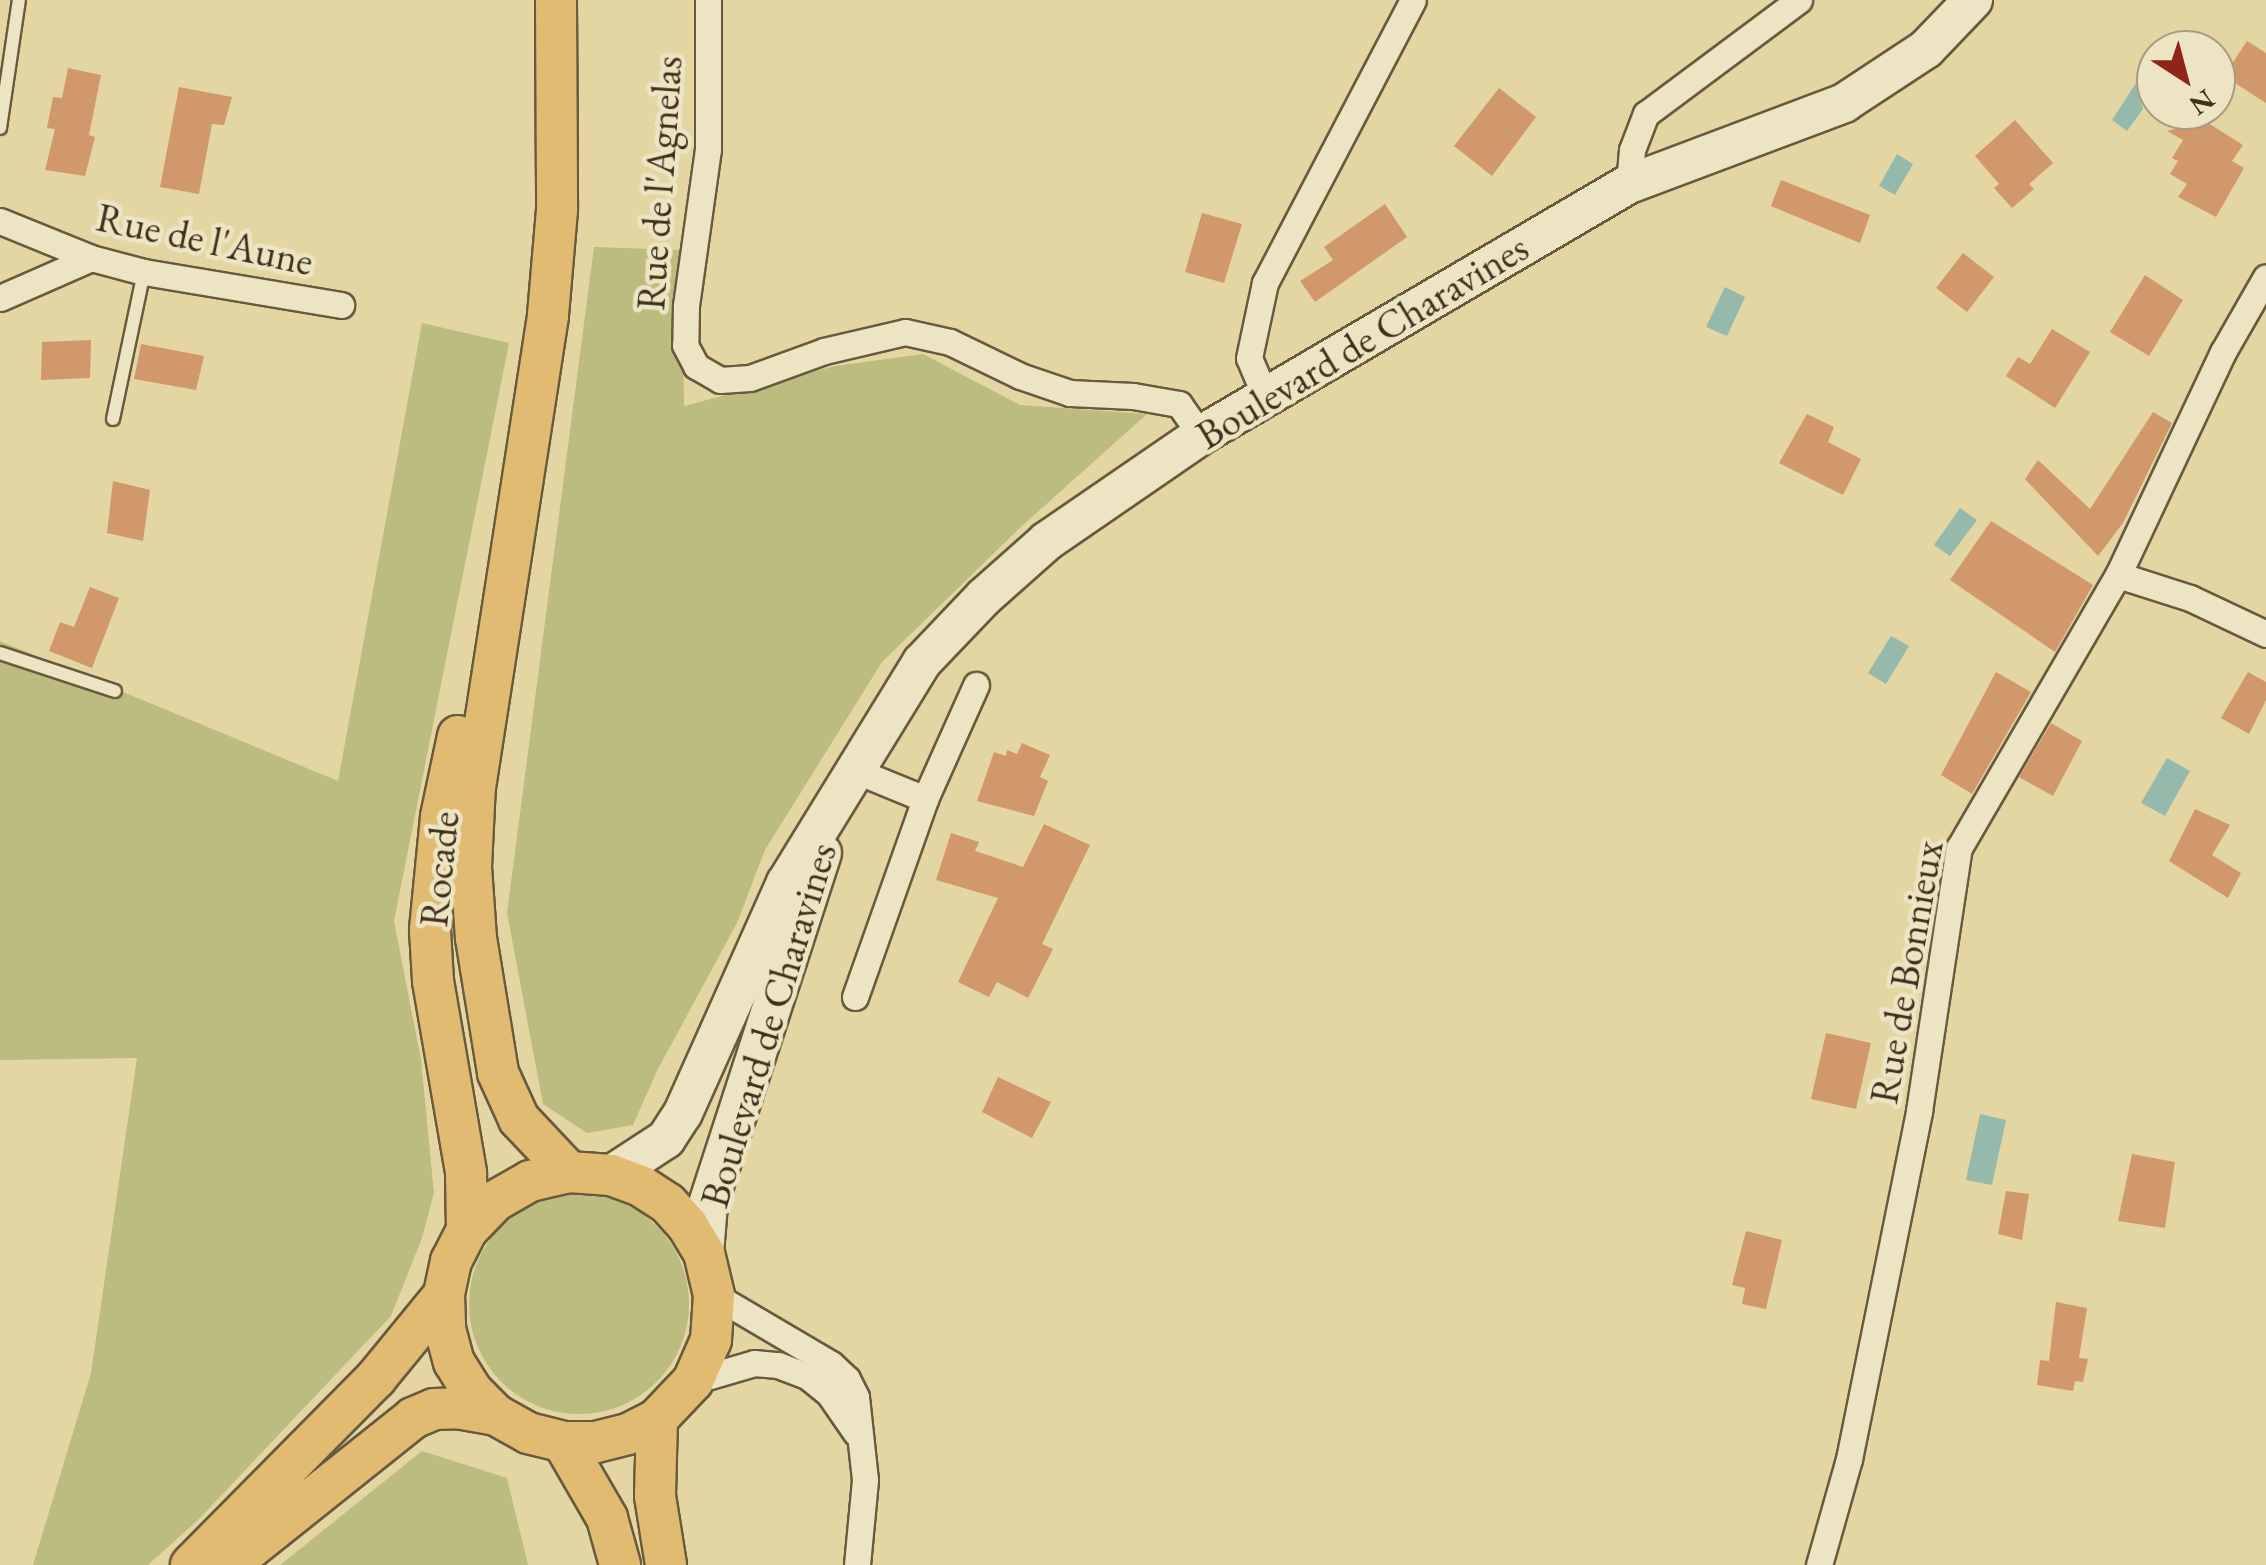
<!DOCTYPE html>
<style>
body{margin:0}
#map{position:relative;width:2266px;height:1565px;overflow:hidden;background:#e4d6a3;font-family:"EB Garamond",serif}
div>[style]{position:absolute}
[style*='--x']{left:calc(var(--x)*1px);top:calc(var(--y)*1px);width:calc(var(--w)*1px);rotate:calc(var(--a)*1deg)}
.green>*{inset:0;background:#bcbb80}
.round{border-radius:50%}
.water>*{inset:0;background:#95b9aa}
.building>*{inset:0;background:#d1986b}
.roads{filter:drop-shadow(2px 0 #685a3d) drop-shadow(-2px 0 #685a3d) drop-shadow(0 2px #685a3d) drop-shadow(0 -2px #685a3d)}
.service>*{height:12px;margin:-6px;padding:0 6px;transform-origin:6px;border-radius:6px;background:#ede4c3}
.minor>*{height:25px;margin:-12.5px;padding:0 12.5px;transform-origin:12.5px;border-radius:12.5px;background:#ede4c3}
.secondary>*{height:38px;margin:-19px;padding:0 19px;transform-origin:19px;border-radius:19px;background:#ede4c3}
.primary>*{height:40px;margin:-20px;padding:0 20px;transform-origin:20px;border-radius:20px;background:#e2bb72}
span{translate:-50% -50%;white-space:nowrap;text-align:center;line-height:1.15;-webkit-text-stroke:9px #ede4c3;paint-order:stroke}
.street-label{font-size:40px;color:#3f301b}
.north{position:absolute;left:2136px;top:30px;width:100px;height:100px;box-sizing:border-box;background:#ede4c3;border:2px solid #a79c80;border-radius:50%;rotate:144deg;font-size:28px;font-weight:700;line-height:40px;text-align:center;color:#3f301b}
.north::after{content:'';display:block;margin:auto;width:35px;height:45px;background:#8f2418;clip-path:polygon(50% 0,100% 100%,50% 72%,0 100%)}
</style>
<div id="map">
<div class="green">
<i style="clip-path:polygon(594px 247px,682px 250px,684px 406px,835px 366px,923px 354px,1020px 405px,1147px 414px,1023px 525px,882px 662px,765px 850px,737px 923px,658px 1069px,633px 1125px,587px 1133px,543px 1104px,507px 913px)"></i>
<i style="clip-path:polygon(422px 323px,509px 343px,394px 921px,421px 1060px,434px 1193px,422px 1238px,391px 1316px,199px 1519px,148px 1565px,33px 1565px,91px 1373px,137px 1058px,0 1060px,0 641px,338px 781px)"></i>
<i class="round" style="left:469px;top:1194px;width:220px;height:220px"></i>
<i style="clip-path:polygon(422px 1451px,507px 1478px,528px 1565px,280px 1565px)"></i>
</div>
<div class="water">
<i style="clip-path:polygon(2136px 83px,2143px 109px,2127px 131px,2112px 120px)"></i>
<i style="clip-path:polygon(1897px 154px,1913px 164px,1895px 195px,1879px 186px)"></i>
<i style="clip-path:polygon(1725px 287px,1745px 297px,1727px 336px,1706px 327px)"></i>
<i style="clip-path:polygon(1960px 508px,1977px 520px,1950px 556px,1934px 545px)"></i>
<i style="clip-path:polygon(1891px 636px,1909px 646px,1886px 684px,1868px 673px)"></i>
<i style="clip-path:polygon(2167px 758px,2190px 771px,2165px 816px,2141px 803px)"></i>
<i style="clip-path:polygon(1980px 1114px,2006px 1120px,1992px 1185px,1966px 1180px)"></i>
</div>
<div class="building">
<i style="clip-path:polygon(2247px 41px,2266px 53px,2266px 103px,2224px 76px)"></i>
<i style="clip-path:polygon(68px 68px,101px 75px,89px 135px,95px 137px,85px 176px,45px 170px,55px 129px,47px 128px,53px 97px,62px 98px)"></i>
<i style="clip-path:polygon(179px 87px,232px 97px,224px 125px,212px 124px,199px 194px,160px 187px)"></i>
<i style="clip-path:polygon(1499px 88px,1536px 117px,1492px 176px,1454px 146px)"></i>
<i style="clip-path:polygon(2015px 120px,2053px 163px,2029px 184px,2034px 189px,2012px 208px,1994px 188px,1999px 184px,1975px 156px)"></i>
<i style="clip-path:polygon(2205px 121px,2243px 145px,2232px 161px,2244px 168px,2216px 217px,2178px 197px,2187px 184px,2170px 174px,2178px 161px,2172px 158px,2183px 140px,2167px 131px)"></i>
<i style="clip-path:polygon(1781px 180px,1870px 215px,1860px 243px,1771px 206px)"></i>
<i style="clip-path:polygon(1385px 204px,1407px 237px,1315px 302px,1300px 281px,1333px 260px,1324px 247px)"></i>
<i style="clip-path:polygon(1202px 213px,1242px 224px,1224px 283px,1185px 272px)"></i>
<i style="clip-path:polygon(1963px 253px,1994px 277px,1967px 312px,1936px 288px)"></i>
<i style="clip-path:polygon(2145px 275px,2183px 300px,2149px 356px,2110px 332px)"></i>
<i style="clip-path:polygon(2052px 329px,2090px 352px,2055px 408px,2006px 376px,2018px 357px,2030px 364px)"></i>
<i style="clip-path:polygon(91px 340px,90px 378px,41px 380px,42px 342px)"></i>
<i style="clip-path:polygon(141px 344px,204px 356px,196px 390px,134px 379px)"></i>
<i style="clip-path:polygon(2153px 412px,2172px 423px,2123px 523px,2098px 556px,2025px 479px,2038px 460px,2090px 509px)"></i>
<i style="clip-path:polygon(1807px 414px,1834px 427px,1828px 442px,1861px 459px,1843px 495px,1779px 463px)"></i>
<i style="clip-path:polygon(113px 481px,150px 490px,143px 541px,107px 533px)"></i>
<i style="clip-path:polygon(1991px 521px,2093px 585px,2055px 652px,1950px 580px)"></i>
<i style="clip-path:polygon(90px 587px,119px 598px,92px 668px,49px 651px,60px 622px,74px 627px)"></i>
<i style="clip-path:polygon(1996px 672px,2031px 692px,1972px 794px,1941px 775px)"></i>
<i style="clip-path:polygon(2248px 672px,2266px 682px,2266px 700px,2249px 734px,2221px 718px)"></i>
<i style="clip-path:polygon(2051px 723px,2082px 741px,2053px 796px,2019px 777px)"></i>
<i style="clip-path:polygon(1022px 743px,1050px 755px,1040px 777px,1048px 781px,1034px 816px,977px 801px,994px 752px,1006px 756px,1007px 750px,1017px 754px)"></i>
<i style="clip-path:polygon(2195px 809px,2230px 825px,2212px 855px,2241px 873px,2228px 898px,2169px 861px)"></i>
<i style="clip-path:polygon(1044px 824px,1090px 845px,1042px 944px,1053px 949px,1028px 998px,997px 982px,989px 997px,958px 982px,998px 898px,936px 880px,951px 833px,979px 842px,975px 851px,1023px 867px)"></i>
<i style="clip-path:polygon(1826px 1033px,1871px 1043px,1856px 1109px,1811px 1099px)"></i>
<i style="clip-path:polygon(998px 1077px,1051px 1102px,1032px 1138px,982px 1112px)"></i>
<i style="clip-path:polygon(2132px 1154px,2175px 1162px,2165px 1228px,2118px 1221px)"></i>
<i style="clip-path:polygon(2006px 1191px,2029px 1194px,2022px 1240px,1998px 1234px)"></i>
<i style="clip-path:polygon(1746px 1231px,1782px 1240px,1766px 1309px,1742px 1304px,1745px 1288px,1732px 1285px)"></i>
<i style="clip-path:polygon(2056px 1302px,2087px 1308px,2079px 1358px,2088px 1359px,2083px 1382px,2075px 1381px,2073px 1391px,2037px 1385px,2040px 1360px,2049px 1361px)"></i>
</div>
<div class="roads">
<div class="service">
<i style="--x:0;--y:128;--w:129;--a:-81.6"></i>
<i style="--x:113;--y:419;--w:150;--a:-78.1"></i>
<i style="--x:0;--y:653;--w:121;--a:18.3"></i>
</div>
<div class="minor">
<i style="--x:708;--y:0;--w:149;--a:90"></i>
<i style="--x:708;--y:149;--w:159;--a:98"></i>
<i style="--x:686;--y:306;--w:39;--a:91"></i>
<i style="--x:685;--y:345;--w:24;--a:62"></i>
<i style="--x:696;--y:366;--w:28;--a:30"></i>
<i style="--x:720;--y:380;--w:30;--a:-4"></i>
<i style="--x:750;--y:378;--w:79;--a:-20"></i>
<i style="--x:824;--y:351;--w:83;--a:-13.2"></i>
<i style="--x:905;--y:332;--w:46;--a:12.5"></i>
<i style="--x:950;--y:342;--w:78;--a:25.9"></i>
<i style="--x:1020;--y:376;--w:53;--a:18.8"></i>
<i style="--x:1070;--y:393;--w:63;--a:2.7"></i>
<i style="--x:1133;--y:396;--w:47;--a:9.9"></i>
<i style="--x:1179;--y:404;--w:38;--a:55"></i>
<i style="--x:1629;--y:184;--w:34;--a:-85"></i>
<i style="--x:1632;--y:150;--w:39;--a:-69"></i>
<i style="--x:1646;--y:114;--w:191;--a:-36.7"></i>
<i style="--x:0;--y:221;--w:98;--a:22.1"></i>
<i style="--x:91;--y:258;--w:55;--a:14.8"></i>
<i style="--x:144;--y:272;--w:200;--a:9.5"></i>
<i style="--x:0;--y:298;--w:99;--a:-23.7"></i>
<i style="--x:1266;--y:398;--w:43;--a:-113"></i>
<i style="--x:1249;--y:358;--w:77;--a:-78"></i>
<i style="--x:1265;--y:283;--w:319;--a:-62.4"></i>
<i style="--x:2118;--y:575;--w:76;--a:17.7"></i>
<i style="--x:2190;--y:598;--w:84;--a:25.3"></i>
<i style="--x:854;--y:770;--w:77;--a:22.2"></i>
<i style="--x:855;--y:997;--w:210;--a:-70.5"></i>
<i style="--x:925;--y:799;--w:125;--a:-65.9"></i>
<i style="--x:714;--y:1295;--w:136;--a:30.5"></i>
<i style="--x:831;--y:1364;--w:22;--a:43"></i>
<i style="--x:847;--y:1379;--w:20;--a:63"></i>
<i style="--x:856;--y:1397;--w:83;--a:83.8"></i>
<i style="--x:865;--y:1480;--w:85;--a:95.4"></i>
<i style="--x:693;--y:1381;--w:64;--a:-16.4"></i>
<i style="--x:754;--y:1363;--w:24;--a:5"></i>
<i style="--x:778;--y:1365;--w:31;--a:21"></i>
<i style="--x:807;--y:1376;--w:28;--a:39"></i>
<i style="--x:829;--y:1394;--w:47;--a:55.3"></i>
<i style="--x:1819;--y:1565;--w:110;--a:-74.2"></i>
<i style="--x:1849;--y:1459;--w:355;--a:-78.6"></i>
<i style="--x:1919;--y:1111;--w:266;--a:-81.4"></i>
<i style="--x:1959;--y:848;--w:316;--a:-59.8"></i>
<i style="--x:2118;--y:575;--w:246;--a:-64.8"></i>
<i style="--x:2223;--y:352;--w:86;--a:-60.2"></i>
</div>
<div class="secondary">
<i style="--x:611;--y:1175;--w:66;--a:-33.2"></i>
<i style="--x:666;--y:1139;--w:31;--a:-57"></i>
<i style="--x:683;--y:1113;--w:252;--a:-65.9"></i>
<i style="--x:786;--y:883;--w:259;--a:-58.4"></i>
<i style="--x:922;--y:662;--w:90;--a:-46.4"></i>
<i style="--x:984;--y:597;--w:84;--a:-41.6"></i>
<i style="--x:1047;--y:541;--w:187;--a:-34.5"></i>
<i style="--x:1201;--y:435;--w:496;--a:-30.4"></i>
<i style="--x:1629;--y:184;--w:230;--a:-20.6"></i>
<i style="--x:1844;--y:103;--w:98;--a:-33.4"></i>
<i style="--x:1926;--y:49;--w:68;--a:-46.2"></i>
<i style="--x:704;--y:1253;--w:49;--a:-85.3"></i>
<i style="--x:708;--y:1204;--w:369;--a:-72"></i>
</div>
<div class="primary">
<i style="--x:556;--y:0;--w:210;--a:89.7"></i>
<i style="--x:557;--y:210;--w:106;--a:94.9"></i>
<i style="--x:548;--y:316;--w:475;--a:98.8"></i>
<i style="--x:475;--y:785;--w:82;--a:92.8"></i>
<i style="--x:471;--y:867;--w:71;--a:86"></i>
<i style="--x:476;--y:938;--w:137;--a:80.7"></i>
<i style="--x:498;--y:1073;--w:51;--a:65.5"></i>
<i style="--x:519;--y:1119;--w:73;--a:46.7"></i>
<i style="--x:458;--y:736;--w:83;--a:101.9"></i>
<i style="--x:441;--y:817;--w:114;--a:95.6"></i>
<i style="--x:430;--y:930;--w:51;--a:86.6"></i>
<i style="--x:433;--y:981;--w:195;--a:80.2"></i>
<i style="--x:466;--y:1173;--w:57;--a:89"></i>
<i style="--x:657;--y:1419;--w:77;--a:91.5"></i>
<i style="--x:655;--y:1496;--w:70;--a:80.9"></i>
<i style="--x:563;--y:1442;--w:88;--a:59.9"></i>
<i style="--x:607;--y:1518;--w:49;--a:74.5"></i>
<i style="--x:191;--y:1565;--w:263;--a:-45.3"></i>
<i style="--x:376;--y:1378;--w:107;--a:-50.7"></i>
<i style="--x:229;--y:1565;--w:236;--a:-38.6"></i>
<i style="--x:413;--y:1418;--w:23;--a:-23"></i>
<i style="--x:434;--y:1409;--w:23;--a:-2"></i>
<i style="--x:457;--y:1408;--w:40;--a:10"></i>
<i style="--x:496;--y:1415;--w:37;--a:29"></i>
<i style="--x:528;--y:1433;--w:36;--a:14"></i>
<i style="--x:563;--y:1442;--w:33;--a:0"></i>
<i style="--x:596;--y:1442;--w:33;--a:-14"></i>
<i style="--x:628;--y:1434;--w:33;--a:-27"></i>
<i style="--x:657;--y:1419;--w:52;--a:-46.5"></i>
<i style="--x:693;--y:1381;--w:45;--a:-66.3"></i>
<i style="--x:711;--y:1340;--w:45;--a:-86.2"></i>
<i style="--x:714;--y:1295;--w:43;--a:-103.4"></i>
<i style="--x:704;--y:1253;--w:31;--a:-121"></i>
<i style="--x:688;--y:1226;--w:31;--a:-132"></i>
<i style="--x:667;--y:1203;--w:31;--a:-147"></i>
<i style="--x:641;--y:1186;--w:32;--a:-160"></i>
<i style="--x:611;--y:1175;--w:42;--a:-175.9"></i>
<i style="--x:569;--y:1172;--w:40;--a:167"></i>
<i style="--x:530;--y:1181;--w:40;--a:150.3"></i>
<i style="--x:495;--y:1201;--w:40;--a:134"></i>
<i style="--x:467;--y:1230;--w:35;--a:117"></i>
<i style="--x:451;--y:1261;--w:35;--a:102"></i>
<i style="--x:444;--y:1295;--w:34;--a:88"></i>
<i style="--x:445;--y:1329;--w:34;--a:75"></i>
<i style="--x:454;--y:1362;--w:34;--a:58"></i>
<i style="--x:472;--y:1391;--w:34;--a:45"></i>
</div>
</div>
<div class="street-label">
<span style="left:659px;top:183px;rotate:-86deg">Rue de l'Agnelas</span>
<span style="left:205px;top:239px;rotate:12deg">Rue de l'Aune</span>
<span style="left:1362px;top:341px;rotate:-31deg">Boulevard de Charavines</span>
<span style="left:439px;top:869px;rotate:-84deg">Rocade</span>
<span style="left:1906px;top:972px;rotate:-80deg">Rue de Bonnieux</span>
<span style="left:768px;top:1025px;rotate:-73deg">Boulevard de Charavines</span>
</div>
<div class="north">N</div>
</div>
